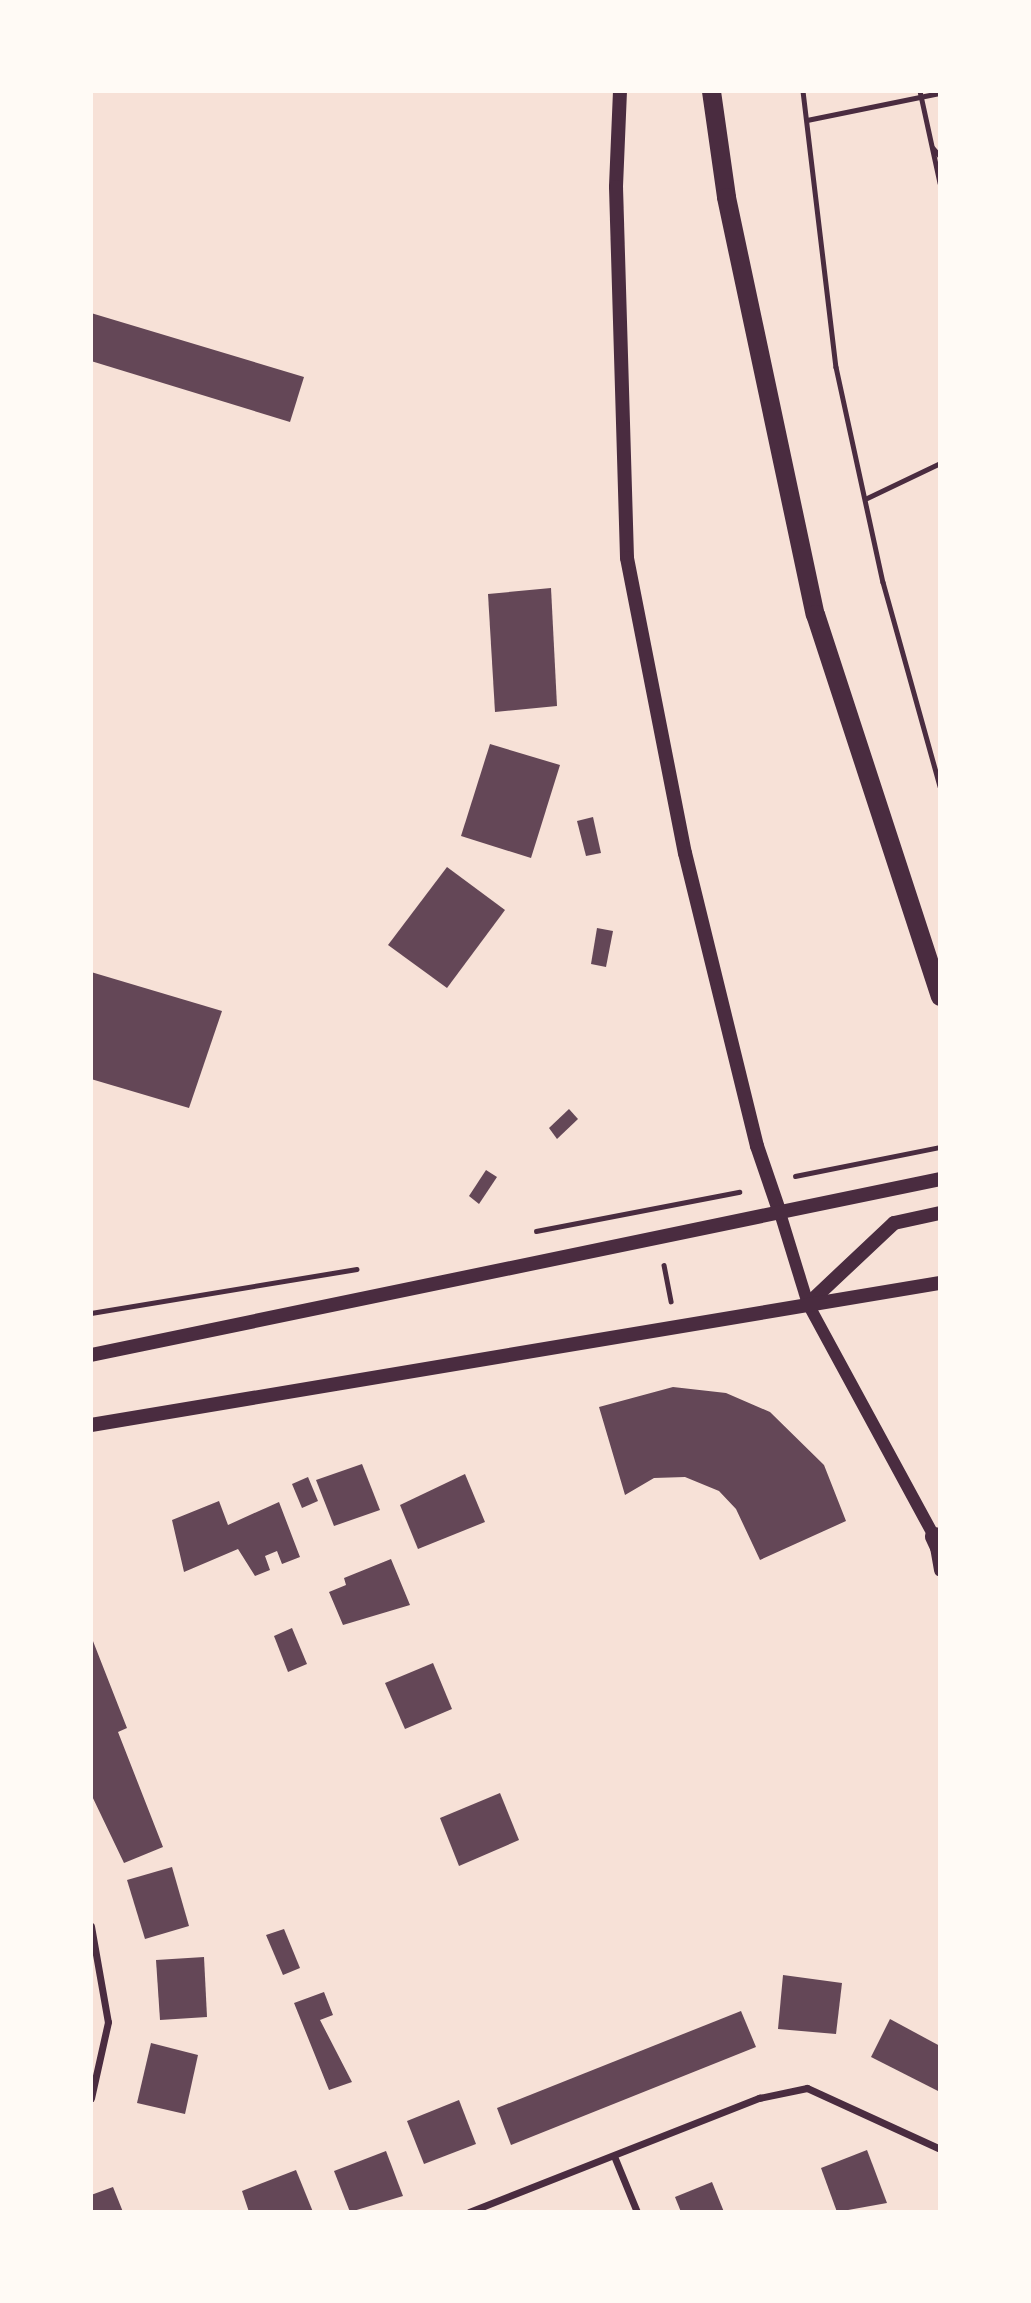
<!DOCTYPE html>
<style>
body{margin:0}
#map{position:relative;width:1031px;height:2303px;overflow:hidden;background:#f7e1d7;font-family:"Exo 2",sans-serif}
div>[style]{position:absolute}
[style*='--x']{left:calc(var(--x)*1px);top:calc(var(--y)*1px);width:calc(var(--w)*1px);rotate:calc(var(--a)*1deg)}
.building>*{inset:0;background:#644757}
.path>*{height:4.5px;margin:-2.25px;padding:0 2.25px;transform-origin:2.25px;border-radius:2.25px;background:#4a2c40}
.minor>*{height:7px;margin:-3.5px;padding:0 3.5px;transform-origin:3.5px;border-radius:3.5px;background:#4a2c40}
.tertiary>*{height:12px;margin:-6px;padding:0 6px;transform-origin:6px;border-radius:6px;background:#4a2c40}
.secondary>*{height:14px;margin:-7px;padding:0 7px;transform-origin:7px;border-radius:7px;background:#4a2c40}
.trunk>*{height:19px;margin:-9.5px;padding:0 9.5px;transform-origin:9.5px;border-radius:9.5px;background:#4a2c40}
span{translate:-50% -50%;white-space:nowrap;text-align:center;line-height:1.15;-webkit-text-stroke:6px #fffaf5;paint-order:stroke}
.frame{position:absolute;inset:0;border:93px solid #fffaf5;pointer-events:none}
</style>
<div id="map">
<div class="building">
<i style="clip-path:polygon(91px 313px,304px 377px,290px 422px,91px 361px)"></i>
<i style="clip-path:polygon(551px 588px,557px 706px,495px 712px,488px 594px)"></i>
<i style="clip-path:polygon(490px 744px,560px 765px,531px 858px,461px 836px)"></i>
<i style="clip-path:polygon(593px 817px,601px 853px,586px 856px,577px 821px)"></i>
<i style="clip-path:polygon(447px 867px,505px 910px,447px 988px,388px 945px)"></i>
<i style="clip-path:polygon(597px 928px,613px 931px,606px 967px,591px 964px)"></i>
<i style="clip-path:polygon(91px 972px,222px 1011px,189px 1108px,91px 1079px)"></i>
<i style="clip-path:polygon(569px 1109px,578px 1119px,557px 1139px,549px 1128px)"></i>
<i style="clip-path:polygon(486px 1170px,497px 1177px,479px 1204px,469px 1196px)"></i>
<i style="clip-path:polygon(673px 1387px,726px 1393px,770px 1412px,824px 1465px,846px 1521px,760px 1560px,736px 1509px,719px 1491px,685px 1477px,654px 1478px,625px 1495px,599px 1407px)"></i>
<i style="clip-path:polygon(362px 1464px,380px 1510px,334px 1526px,316px 1480px)"></i>
<i style="clip-path:polygon(465px 1474px,485px 1522px,418px 1549px,400px 1505px)"></i>
<i style="clip-path:polygon(308px 1477px,318px 1501px,302px 1508px,292px 1484px)"></i>
<i style="clip-path:polygon(219px 1501px,228px 1525px,279px 1502px,300px 1557px,282px 1564px,277px 1551px,265px 1556px,270px 1570px,255px 1576px,238px 1549px,184px 1572px,172px 1520px)"></i>
<i style="clip-path:polygon(391px 1559px,410px 1605px,343px 1625px,329px 1592px,346px 1585px,344px 1578px)"></i>
<i style="clip-path:polygon(292px 1628px,307px 1664px,288px 1672px,274px 1636px)"></i>
<i style="clip-path:polygon(91px 1636px,127px 1728px,118px 1732px,163px 1847px,124px 1863px,91px 1794px)"></i>
<i style="clip-path:polygon(433px 1663px,452px 1709px,405px 1729px,385px 1683px)"></i>
<i style="clip-path:polygon(500px 1793px,519px 1840px,459px 1866px,440px 1818px)"></i>
<i style="clip-path:polygon(172px 1867px,189px 1926px,145px 1939px,127px 1880px)"></i>
<i style="clip-path:polygon(284px 1929px,300px 1968px,283px 1975px,266px 1935px)"></i>
<i style="clip-path:polygon(204px 1957px,207px 2017px,160px 2020px,156px 1960px)"></i>
<i style="clip-path:polygon(783px 1975px,842px 1983px,836px 2034px,778px 2029px)"></i>
<i style="clip-path:polygon(324px 1992px,333px 2015px,320px 2020px,352px 2082px,329px 2090px,294px 2003px)"></i>
<i style="clip-path:polygon(741px 2011px,756px 2047px,511px 2145px,497px 2108px)"></i>
<i style="clip-path:polygon(890px 2019px,940px 2046px,940px 2092px,871px 2057px)"></i>
<i style="clip-path:polygon(151px 2043px,198px 2055px,185px 2114px,137px 2103px)"></i>
<i style="clip-path:polygon(459px 2100px,476px 2144px,424px 2164px,407px 2121px)"></i>
<i style="clip-path:polygon(867px 2150px,887px 2203px,837px 2212px,821px 2168px)"></i>
<i style="clip-path:polygon(386px 2151px,403px 2196px,350px 2212px,334px 2171px)"></i>
<i style="clip-path:polygon(296px 2170px,313px 2212px,249px 2212px,242px 2191px)"></i>
<i style="clip-path:polygon(712px 2182px,724px 2212px,681px 2212px,675px 2197px)"></i>
<i style="clip-path:polygon(113px 2187px,123px 2212px,91px 2212px,91px 2195px)"></i>
</div>
<div class="path">
<i style="--x:803;--y:91;--w:278;--a:83.2"></i>
<i style="--x:836;--y:367;--w:220;--a:77.7"></i>
<i style="--x:883;--y:582;--w:212;--a:74.4"></i>
<i style="--x:920;--y:91;--w:94;--a:77.7"></i>
<i style="--x:807;--y:120;--w:136;--a:-11.5"></i>
<i style="--x:933;--y:148;--w:11;--a:49"></i>
<i style="--x:865;--y:499;--w:83;--a:-25.6"></i>
<i style="--x:795;--y:1176;--w:148;--a:-11.3"></i>
<i style="--x:536;--y:1231;--w:207;--a:-10.9"></i>
<i style="--x:664;--y:1265;--w:37;--a:79"></i>
<i style="--x:91;--y:1313;--w:269;--a:-9.4"></i>
</div>
<div class="minor">
<i style="--x:91;--y:1926;--w:97;--a:80"></i>
<i style="--x:108;--y:2022;--w:78;--a:102.6"></i>
<i style="--x:614;--y:2156;--w:61;--a:67.7"></i>
<i style="--x:469;--y:2212;--w:312;--a:-21.5"></i>
<i style="--x:759;--y:2098;--w:49;--a:-11.8"></i>
<i style="--x:807;--y:2088;--w:146;--a:24.6"></i>
</div>
<div class="tertiary">
<i style="--x:780;--y:1213;--w:95;--a:72.9"></i>
<i style="--x:808;--y:1304;--w:264;--a:61.5"></i>
<i style="--x:934;--y:1536;--w:35;--a:80"></i>
</div>
<div class="secondary">
<i style="--x:620;--y:91;--w:96;--a:92.4"></i>
<i style="--x:616;--y:187;--w:371;--a:88.3"></i>
<i style="--x:627;--y:558;--w:301;--a:78.9"></i>
<i style="--x:685;--y:853;--w:302;--a:76.2"></i>
<i style="--x:757;--y:1146;--w:71;--a:71.1"></i>
<i style="--x:808;--y:1304;--w:118;--a:-43.3"></i>
<i style="--x:894;--y:1223;--w:47;--a:-12.3"></i>
<i style="--x:91;--y:1355;--w:867;--a:-11.71"></i>
<i style="--x:91;--y:1425;--w:861;--a:-9.5"></i>
</div>
<div class="trunk">
<i style="--x:711;--y:91;--w:107;--a:81.9"></i>
<i style="--x:726;--y:197;--w:426;--a:78"></i>
<i style="--x:815;--y:614;--w:402;--a:71.9"></i>
<i style="--x:934;--y:1536;--w:14;--a:65"></i>
</div>
<div class="frame"></div>
</div>
